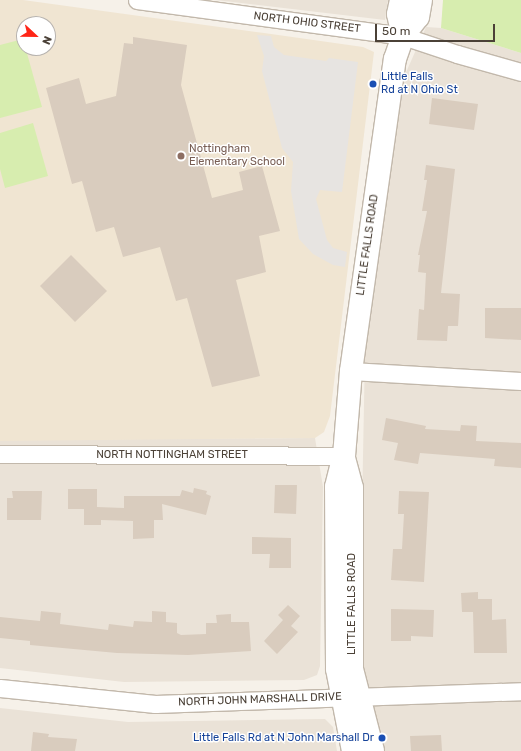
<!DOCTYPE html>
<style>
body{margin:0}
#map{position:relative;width:521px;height:751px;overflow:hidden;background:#f6f1e9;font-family:Rubik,sans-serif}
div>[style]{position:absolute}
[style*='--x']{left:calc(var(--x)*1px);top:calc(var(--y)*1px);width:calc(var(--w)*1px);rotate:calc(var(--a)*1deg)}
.residential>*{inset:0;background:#eae2d7}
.education>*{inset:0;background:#f0e5d2}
.green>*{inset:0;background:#d7edaf}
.parking>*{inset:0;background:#e7e4e1}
.building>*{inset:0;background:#d9ccbe}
.roads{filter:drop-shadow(1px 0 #c2b8ab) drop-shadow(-1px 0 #c2b8ab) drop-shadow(0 1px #c2b8ab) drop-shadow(0 -1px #c2b8ab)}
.minor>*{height:17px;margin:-8.5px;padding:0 8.5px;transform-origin:8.5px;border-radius:8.5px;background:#fff}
.tertiary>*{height:22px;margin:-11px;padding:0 11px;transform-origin:11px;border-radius:11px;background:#fff}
.dots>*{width:11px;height:11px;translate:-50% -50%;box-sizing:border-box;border:2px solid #fff;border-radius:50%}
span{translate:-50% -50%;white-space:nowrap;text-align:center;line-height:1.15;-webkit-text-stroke:3px #fff;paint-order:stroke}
.street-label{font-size:11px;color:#4b4137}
.transit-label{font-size:11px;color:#164399}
.left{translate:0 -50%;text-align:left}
.right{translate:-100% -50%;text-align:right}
.education-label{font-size:11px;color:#785e54}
.north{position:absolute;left:16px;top:16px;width:40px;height:40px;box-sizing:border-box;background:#fff;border:1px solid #b7b3af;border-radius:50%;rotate:112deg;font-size:11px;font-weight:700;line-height:16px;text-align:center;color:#4b4137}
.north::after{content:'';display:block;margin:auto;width:14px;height:18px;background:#ff2517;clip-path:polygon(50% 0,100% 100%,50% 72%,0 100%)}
.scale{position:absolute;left:375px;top:24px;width:120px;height:18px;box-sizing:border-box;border:2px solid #4b4137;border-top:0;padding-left:5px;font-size:12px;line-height:14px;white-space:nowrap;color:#4b4137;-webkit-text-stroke:3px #fff;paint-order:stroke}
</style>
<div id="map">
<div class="residential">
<i style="clip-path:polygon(216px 0,388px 0,385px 20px)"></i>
<i style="clip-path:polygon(426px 27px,441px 28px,521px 53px,521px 751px,379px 751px,364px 687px,361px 561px,365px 352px,404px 77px)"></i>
<i style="clip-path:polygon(315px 438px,323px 487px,320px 666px,317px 675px,304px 680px,124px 682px,0 668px,0 440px)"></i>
<i style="clip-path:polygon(0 708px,128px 722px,325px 719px,333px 727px,337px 751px,0 751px)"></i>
</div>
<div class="education">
<i style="clip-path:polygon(evenodd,0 0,23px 0,264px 33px,363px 47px,374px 52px,330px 416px,324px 432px,315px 438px,0 441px,0 0,24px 24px,48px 24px,48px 48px,24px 48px,24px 24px)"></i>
</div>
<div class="green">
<i style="clip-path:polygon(443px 0,521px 0,521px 53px,441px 28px)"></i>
<i style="clip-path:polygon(23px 39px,42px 107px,0 118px,0 45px)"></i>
<i style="clip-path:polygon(33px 123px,48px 176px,5px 188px,0 169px,0 133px)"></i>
</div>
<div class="parking">
<i style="clip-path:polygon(257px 35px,271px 36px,274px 47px,284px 55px,326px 61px,329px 58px,358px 62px,342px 192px,320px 190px,316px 199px,327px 240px,333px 248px,347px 252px,345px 267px,333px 265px,313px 254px,299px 239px,291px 191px,293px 162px,282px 148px,262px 71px,264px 56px)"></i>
</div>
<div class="building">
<i style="clip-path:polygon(133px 37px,187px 45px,181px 85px,212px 198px,243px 190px,239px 172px,262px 166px,280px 231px,259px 236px,266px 272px,236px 280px,260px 376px,212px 387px,187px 298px,176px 301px,160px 247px,123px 257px,114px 227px,96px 232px,82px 181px,72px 184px,46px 88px,79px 78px,86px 104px,116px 96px,124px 43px,133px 44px)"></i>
<i style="clip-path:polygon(432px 98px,478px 104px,474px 130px,429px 124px)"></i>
<i style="clip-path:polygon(426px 165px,455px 169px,441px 293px,460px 294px,458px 326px,448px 326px,447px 341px,417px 340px,419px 309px,424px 310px,426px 273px,418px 272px,420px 255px,418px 255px,427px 211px,422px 211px,427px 180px,424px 180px)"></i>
<i style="clip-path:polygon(71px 255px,107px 291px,75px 322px,40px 286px)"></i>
<i style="clip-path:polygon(485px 308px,521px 308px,521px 340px,485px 338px)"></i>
<i style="clip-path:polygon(386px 418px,426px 426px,425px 429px,460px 431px,461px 425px,477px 426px,476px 441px,521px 443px,521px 468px,494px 466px,495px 459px,420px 453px,418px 464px,394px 460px,398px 443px,382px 440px)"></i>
<i style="clip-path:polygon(275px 485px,297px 485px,296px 514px,274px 513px)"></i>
<i style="clip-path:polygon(194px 488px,207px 491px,206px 494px,211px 496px,206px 515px,162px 504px,163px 520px,154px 520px,154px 538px,133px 539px,133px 521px,101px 520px,101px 525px,84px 525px,84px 509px,68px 509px,68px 489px,97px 489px,97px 507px,124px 508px,124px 496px,180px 496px,182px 490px,193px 493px)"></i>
<i style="clip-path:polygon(12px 491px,42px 491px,41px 520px,7px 520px,7px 498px,13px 498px)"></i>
<i style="clip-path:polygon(399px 491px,429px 492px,424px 582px,391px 580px,393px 549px,402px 549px,404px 514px,398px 514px)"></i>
<i style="clip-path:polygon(252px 537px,291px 538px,291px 568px,269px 568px,270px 554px,252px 554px)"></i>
<i style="clip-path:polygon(478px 592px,478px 599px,492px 599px,492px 620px,506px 619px,507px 653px,474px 653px,473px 612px,462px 612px,461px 593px)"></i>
<i style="clip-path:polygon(288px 605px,300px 616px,291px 626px,298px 632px,277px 654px,264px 641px,283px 620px,278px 615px)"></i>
<i style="clip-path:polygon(391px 609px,434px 610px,433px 637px,411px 636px,411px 641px,391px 641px)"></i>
<i style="clip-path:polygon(41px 611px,61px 613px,60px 624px,108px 630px,109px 624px,133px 627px,134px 621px,152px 622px,152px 611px,166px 612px,166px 622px,177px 623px,177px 633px,181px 635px,206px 634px,206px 623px,217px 623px,216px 615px,231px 614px,231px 622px,249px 622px,251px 651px,188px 655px,117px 653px,30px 645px,30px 641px,0 638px,0 617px,40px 621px)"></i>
<i style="clip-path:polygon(33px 732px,49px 734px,48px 737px,77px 739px,75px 751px,31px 751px)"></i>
<i style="clip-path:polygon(441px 735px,442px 751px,411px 751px,410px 736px)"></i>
</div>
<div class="roads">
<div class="minor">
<i style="--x:137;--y:0;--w:268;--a:7.7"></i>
<i style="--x:403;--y:36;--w:57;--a:18.4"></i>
<i style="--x:457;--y:54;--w:66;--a:15.7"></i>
<i style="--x:351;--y:371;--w:170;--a:3.4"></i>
<i style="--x:0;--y:454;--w:344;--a:0.3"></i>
<i style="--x:0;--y:688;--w:156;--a:5.9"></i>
<i style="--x:155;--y:704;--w:366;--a:-2"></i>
</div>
<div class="tertiary">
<i style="--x:401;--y:0;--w:14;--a:102"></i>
<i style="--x:398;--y:14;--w:23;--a:77"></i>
<i style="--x:344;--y:458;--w:31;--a:75"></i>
<i style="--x:352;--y:488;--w:181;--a:90"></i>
<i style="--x:352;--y:669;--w:85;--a:75.6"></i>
<i style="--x:353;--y:751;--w:84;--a:-101"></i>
<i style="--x:337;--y:669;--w:182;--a:-90.3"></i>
<i style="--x:336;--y:487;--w:32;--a:-76"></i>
<i style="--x:344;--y:456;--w:85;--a:-85.3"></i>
<i style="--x:351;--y:371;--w:315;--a:-82"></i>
<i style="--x:395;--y:59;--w:24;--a:-71"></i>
<i style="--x:403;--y:36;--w:24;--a:-52"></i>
<i style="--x:418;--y:17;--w:17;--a:-80"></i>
</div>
</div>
<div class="dots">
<i style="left:373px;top:84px;background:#1a4fb4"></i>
<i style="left:181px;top:156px;background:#8d6e63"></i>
<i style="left:382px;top:738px;background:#1a4fb4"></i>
</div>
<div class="street-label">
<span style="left:307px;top:23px;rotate:7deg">NORTH OHIO STREET</span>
<span style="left:368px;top:245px;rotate:-82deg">LITTLE FALLS ROAD</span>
<span style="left:172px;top:455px">NORTH NOTTINGHAM STREET</span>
<span style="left:352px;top:604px;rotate:-90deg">LITTLE FALLS ROAD</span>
<span style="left:260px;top:700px;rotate:-2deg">NORTH JOHN MARSHALL DRIVE</span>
</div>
<div class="transit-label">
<span class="left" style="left:381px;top:84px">Little Falls<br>Rd at N Ohio St</span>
<span class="right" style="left:374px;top:738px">Little Falls Rd at N John Marshall Dr</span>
</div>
<div class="education-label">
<span class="left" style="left:189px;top:156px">Nottingham<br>Elementary School</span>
</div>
<div class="north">N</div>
<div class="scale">50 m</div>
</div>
